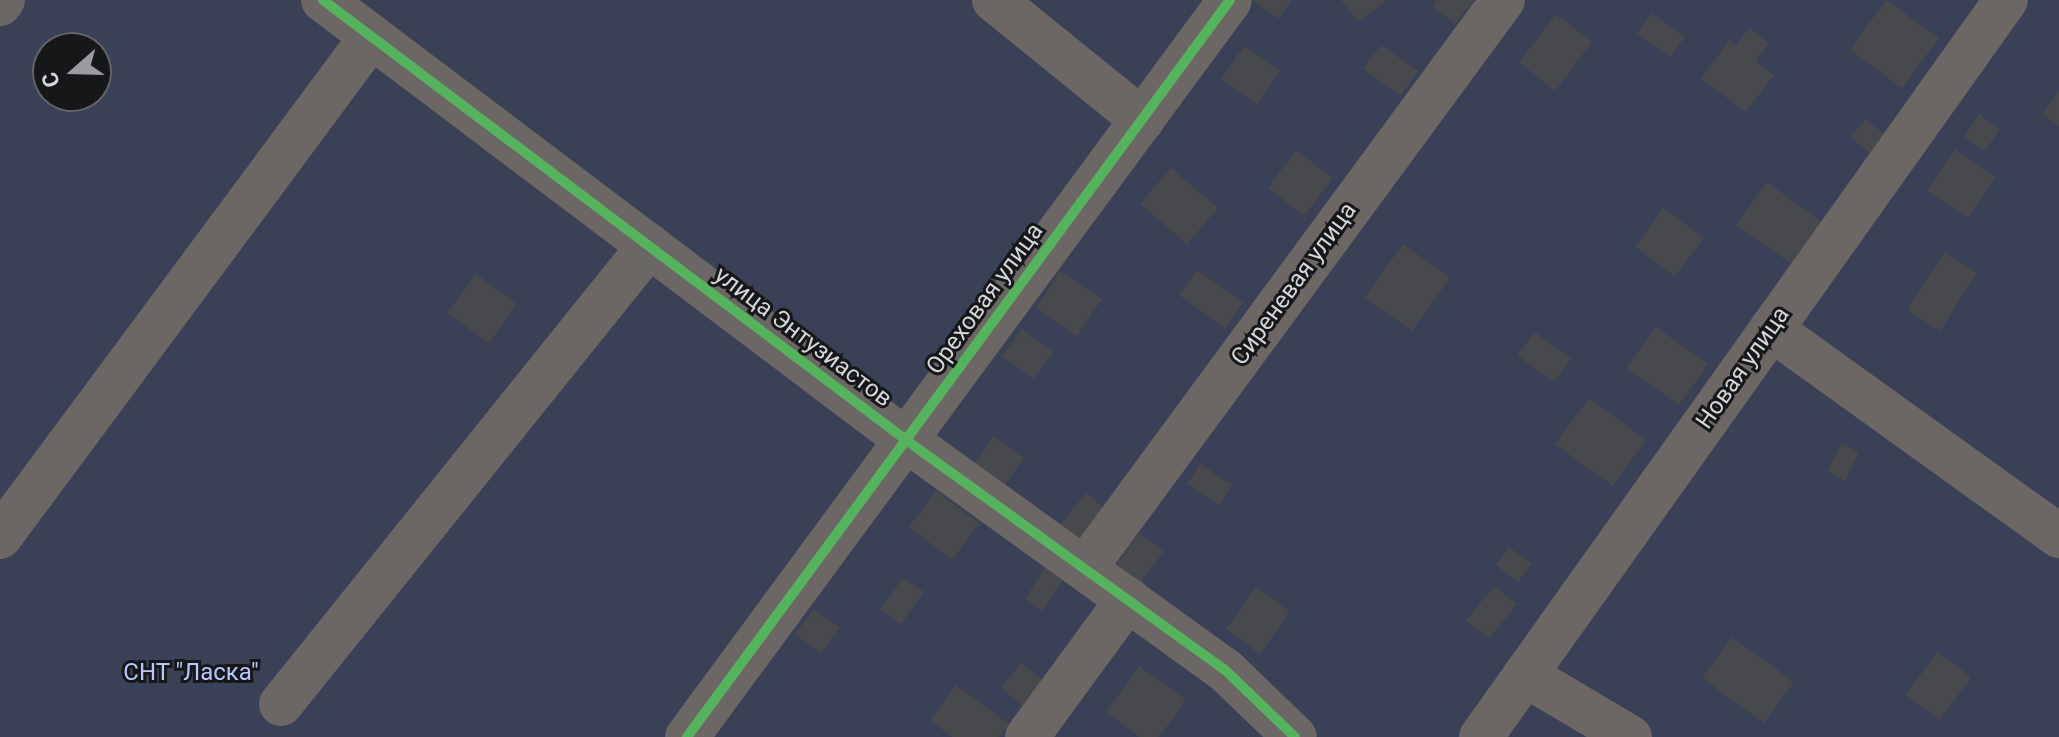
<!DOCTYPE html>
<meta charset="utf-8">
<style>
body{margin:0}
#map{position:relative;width:2059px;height:737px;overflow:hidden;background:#2e2f32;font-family:Roboto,sans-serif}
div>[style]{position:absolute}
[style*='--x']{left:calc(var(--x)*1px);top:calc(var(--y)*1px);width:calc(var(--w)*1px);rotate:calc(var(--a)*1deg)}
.green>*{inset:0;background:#3a4056}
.building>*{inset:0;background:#48494c}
.minor>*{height:44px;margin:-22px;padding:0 22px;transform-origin:22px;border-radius:22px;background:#6c6665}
.cycleway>*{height:10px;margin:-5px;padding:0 5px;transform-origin:5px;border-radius:5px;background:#56b35d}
span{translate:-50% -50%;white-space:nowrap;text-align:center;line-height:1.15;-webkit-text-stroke:6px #161719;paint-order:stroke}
.street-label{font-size:24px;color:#d5d6da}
.park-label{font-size:24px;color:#b7c7fe}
.north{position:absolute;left:32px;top:32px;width:80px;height:80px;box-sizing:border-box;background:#161719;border:2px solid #626366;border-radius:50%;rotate:250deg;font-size:22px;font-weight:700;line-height:32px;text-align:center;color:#d5d6da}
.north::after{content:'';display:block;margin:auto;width:28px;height:36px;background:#9b9c9f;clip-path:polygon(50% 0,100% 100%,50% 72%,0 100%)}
</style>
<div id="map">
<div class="green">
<i style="clip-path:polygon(evenodd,0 0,2059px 0,2059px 737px,0 737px,0 0,48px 48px,96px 48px,96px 96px,48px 96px,48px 48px)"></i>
</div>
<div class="building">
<i style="clip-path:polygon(1253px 0,1292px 0,1278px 19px)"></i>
<i style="clip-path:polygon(1341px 0,1387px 0,1358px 22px)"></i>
<i style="clip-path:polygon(1437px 0,1474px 0,1455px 24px,1432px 6px)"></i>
<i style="clip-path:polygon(1886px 0,1939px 38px,1902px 88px,1850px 50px)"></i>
<i style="clip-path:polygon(1652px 13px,1685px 37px,1670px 57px,1637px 33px)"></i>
<i style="clip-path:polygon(1556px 14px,1592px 42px,1555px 91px,1519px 62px)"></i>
<i style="clip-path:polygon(1749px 28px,1769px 43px,1756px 61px,1774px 75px,1746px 112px,1701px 79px,1729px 40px,1736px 45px)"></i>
<i style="clip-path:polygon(1381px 45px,1418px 71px,1400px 96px,1363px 69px)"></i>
<i style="clip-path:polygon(1244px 46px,1280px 71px,1257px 104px,1221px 79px)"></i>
<i style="clip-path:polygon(2059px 91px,2059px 126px,2042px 114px)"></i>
<i style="clip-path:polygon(1979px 114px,2000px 129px,1985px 151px,1964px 137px)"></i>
<i style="clip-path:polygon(1866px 119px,1888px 137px,1874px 156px,1850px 137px)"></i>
<i style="clip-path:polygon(1955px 149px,1996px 177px,1968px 218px,1927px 191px)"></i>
<i style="clip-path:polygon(1296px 150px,1333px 178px,1304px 216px,1268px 188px)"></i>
<i style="clip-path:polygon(1171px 168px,1218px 208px,1187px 244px,1140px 204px)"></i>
<i style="clip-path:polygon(1767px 182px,1823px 223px,1793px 265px,1736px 225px)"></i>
<i style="clip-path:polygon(1663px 208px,1704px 238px,1675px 276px,1635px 247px)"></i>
<i style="clip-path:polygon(1403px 244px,1450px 278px,1412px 331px,1365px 297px)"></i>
<i style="clip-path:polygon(1945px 252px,1977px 273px,1940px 331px,1907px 310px)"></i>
<i style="clip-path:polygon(1197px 270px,1243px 302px,1225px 328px,1179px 295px)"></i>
<i style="clip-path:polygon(1060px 271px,1102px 299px,1077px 336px,1036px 308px)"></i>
<i style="clip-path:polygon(476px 274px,517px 304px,489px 343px,447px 313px)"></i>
<i style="clip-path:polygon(1656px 327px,1708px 364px,1679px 405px,1626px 368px)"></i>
<i style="clip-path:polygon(1022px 329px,1054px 352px,1033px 379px,1002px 356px)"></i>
<i style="clip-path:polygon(1535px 332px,1571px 359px,1554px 382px,1517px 355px)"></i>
<i style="clip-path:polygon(1589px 398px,1646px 440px,1613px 486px,1555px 444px)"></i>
<i style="clip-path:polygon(994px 436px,1024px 458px,1004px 486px,973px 465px)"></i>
<i style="clip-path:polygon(1842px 443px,1859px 452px,1845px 481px,1827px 471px)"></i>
<i style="clip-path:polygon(1200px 464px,1232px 485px,1219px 505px,1187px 484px)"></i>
<i style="clip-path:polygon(936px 491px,979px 523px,952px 560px,909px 527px)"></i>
<i style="clip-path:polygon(1086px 493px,1110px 513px,1081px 547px,1058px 527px)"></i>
<i style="clip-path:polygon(1139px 533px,1164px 551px,1136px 589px,1112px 571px)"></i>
<i style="clip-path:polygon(1509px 547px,1532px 564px,1518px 582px,1496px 565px)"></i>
<i style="clip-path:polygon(1048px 563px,1066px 575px,1043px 611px,1025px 599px)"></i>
<i style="clip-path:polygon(903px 578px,924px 592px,901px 624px,880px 610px)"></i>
<i style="clip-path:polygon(1494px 586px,1517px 604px,1489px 639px,1466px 620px)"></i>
<i style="clip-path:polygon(1256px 587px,1290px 612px,1260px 654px,1226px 629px)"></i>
<i style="clip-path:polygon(814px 609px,840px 628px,821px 653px,795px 634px)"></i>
<i style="clip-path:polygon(1732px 637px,1794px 682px,1764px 723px,1702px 678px)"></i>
<i style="clip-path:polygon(1937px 652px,1971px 677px,1940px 720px,1906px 695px)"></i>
<i style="clip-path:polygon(1021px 663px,1047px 683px,1027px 709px,1001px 688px)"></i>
<i style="clip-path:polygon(1139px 666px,1186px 700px,1159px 737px,1140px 737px,1106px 712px)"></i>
<i style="clip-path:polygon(956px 685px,1009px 724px,999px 737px,952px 737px,930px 720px)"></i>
</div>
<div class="minor">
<i style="--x:323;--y:0;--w:730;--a:37.04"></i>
<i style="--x:906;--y:440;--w:392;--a:35.8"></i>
<i style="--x:1224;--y:669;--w:98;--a:43.8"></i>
<i style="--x:994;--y:0;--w:191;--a:39"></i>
<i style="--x:0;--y:4;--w:5;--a:-53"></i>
<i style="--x:1771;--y:329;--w:355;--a:35.7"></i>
<i style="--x:0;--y:537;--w:623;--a:-53.42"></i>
<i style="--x:1085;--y:568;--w:705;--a:-53.65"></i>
<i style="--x:1525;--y:675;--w:122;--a:30.6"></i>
<i style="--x:281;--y:704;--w:588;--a:-51.22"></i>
<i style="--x:687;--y:737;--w:915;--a:-53.62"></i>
<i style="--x:1027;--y:737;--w:171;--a:-53.8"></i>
<i style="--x:1481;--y:737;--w:905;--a:-54.54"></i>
</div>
<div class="cycleway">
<i style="--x:323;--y:0;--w:730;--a:37.04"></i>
<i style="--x:906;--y:440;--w:392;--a:35.8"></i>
<i style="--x:1224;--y:669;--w:98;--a:43.8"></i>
<i style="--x:687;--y:737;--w:915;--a:-53.62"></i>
</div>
<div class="street-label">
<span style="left:1294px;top:284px;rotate:-54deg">Сиреневая улица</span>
<span style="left:985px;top:299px;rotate:-54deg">Ореховая улица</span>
<span style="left:803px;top:337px;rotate:37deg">улица Энтузиастов</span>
<span style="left:1743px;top:368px;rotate:-55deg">Новая улица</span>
</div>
<div class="park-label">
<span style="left:191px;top:673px">СНТ "Ласка"</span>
</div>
<div class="north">С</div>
</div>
